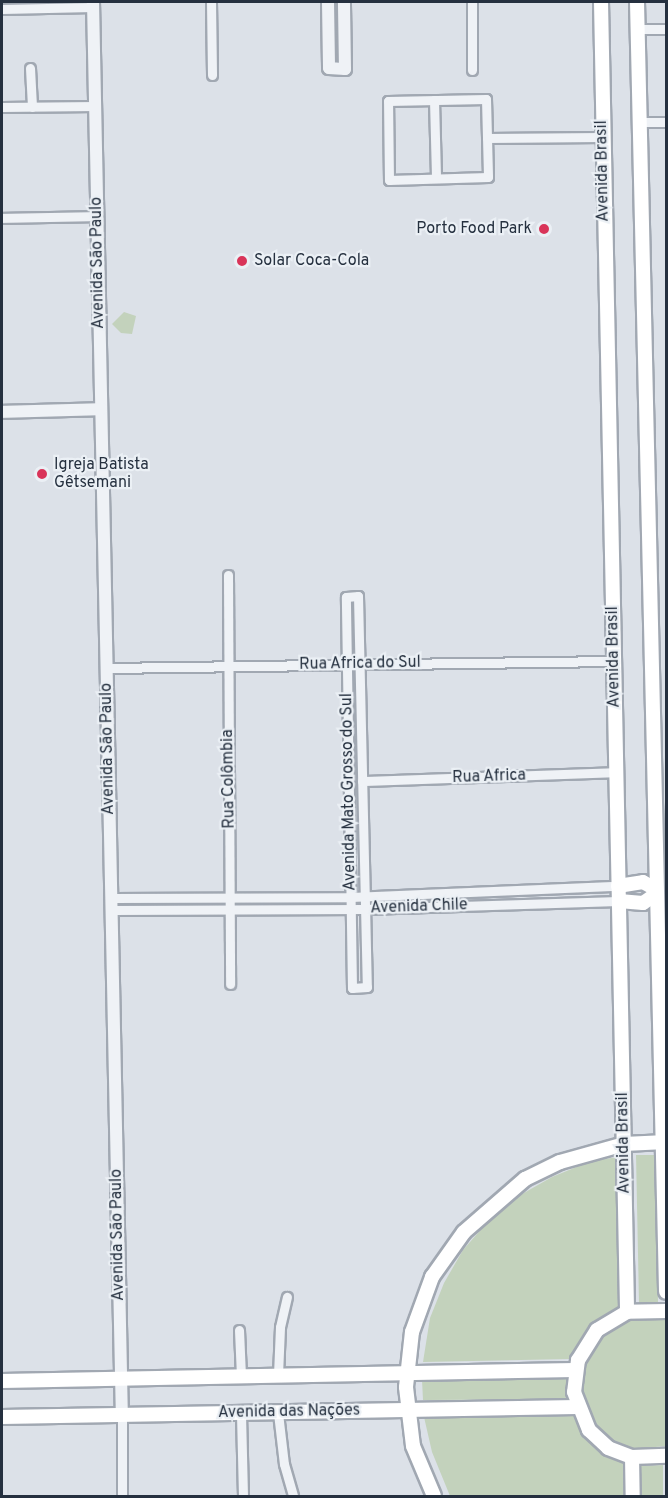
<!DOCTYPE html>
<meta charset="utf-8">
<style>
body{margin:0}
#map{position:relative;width:668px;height:1498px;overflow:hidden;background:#dce1e8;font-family:Overpass,sans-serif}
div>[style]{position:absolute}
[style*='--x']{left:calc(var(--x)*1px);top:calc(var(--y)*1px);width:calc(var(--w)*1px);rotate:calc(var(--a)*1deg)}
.green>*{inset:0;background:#c3d2bc}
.roads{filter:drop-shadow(2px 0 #a1a8b2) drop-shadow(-2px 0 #a1a8b2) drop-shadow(0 2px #a1a8b2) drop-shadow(0 -2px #a1a8b2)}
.minor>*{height:9px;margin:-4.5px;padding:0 4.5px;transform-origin:4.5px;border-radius:4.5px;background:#eff2f6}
.tertiary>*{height:12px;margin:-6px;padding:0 6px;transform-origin:6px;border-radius:6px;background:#eff2f6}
.secondary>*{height:14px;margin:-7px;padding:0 7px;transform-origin:7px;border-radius:7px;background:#fff}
.dots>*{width:16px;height:16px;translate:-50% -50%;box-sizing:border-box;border:3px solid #ebf0f5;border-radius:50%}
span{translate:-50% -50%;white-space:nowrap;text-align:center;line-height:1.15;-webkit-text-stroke:4.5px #ebf0f5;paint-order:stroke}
.street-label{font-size:16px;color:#25303f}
.poi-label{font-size:16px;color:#25303f}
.right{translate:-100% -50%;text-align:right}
.left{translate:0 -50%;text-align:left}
.frame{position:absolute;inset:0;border:3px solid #25303f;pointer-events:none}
</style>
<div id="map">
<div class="green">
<i style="clip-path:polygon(124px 312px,136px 316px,132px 334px,121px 333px,112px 324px)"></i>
<i style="clip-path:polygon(636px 1155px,657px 1155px,658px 1303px,639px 1303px)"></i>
<i style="clip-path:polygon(618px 1157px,620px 1308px,594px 1324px,571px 1359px,423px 1362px,430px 1318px,444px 1283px,463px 1250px,484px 1226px,508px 1202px,552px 1177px,591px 1161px)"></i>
<i style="clip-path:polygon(650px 1317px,666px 1320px,666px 1446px,635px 1449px,614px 1441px,596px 1426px,585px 1406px,581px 1383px,585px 1362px,595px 1344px,610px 1329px,629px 1320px)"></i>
<i style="clip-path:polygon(571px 1375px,571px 1399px,423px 1400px,422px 1380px)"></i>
<i style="clip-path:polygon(576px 1416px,583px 1430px,625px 1463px,625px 1496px,450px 1496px,432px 1452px,424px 1417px)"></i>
<i style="clip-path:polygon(663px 1465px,663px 1496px,639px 1496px,639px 1466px)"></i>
</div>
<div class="roads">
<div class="minor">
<i style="--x:211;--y:2;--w:73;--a:89.2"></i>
<i style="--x:2;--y:9;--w:91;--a:-1.3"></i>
<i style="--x:637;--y:29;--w:29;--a:0"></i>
<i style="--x:30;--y:68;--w:39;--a:87"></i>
<i style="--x:472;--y:70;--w:68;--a:-90"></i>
<i style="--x:486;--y:99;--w:78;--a:88.5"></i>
<i style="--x:488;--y:177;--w:99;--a:178.3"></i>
<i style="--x:389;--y:180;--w:79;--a:-90.7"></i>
<i style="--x:388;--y:101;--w:98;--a:-1.2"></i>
<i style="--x:434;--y:100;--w:78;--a:88.5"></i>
<i style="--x:2;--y:107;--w:94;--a:-0.6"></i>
<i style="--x:639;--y:122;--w:27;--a:0"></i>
<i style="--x:487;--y:138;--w:115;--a:-0.5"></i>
<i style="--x:2;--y:218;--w:95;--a:-1.2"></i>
<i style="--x:228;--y:575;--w:409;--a:89.7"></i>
<i style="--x:358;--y:596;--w:391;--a:88.7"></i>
<i style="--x:367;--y:987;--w:15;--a:176"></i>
<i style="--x:352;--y:988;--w:391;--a:-90.9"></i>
<i style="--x:346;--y:597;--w:12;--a:-5"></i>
<i style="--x:106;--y:668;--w:508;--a:-0.79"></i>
<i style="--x:362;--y:781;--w:254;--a:-2"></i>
<i style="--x:112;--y:898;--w:239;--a:-0.2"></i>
<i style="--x:351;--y:897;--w:267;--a:-2.4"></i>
<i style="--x:112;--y:910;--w:253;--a:-0.2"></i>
<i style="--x:365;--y:909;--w:254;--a:-1.8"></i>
<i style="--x:239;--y:1330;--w:46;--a:87.5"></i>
<i style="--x:278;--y:1375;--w:48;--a:-87.6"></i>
<i style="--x:280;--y:1327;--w:31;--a:-77"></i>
<i style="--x:278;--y:1413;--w:51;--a:83.3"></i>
<i style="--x:284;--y:1464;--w:33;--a:74"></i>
<i style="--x:241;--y:1414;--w:82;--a:88.6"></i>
<i style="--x:122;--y:1416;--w:80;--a:90"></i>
</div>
<div class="tertiary">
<i style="--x:93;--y:2;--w:1414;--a:88.83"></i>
<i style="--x:328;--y:2;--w:66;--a:89.1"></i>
<i style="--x:329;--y:68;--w:16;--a:4"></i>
<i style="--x:345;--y:69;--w:67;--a:-90.9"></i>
<i style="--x:2;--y:412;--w:99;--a:-1.7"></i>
</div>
<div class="secondary">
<i style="--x:601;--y:2;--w:1310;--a:88.86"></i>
<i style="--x:637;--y:2;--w:1290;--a:88.71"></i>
<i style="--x:618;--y:886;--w:25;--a:-9"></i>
<i style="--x:643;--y:882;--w:14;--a:30"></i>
<i style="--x:619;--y:901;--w:24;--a:5"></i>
<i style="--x:643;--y:903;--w:14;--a:-34"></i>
<i style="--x:666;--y:1311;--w:39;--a:179"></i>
<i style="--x:627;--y:1312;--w:35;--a:149"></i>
<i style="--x:597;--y:1330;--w:36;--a:122"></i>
<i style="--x:578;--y:1360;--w:32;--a:97"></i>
<i style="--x:574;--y:1392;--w:41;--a:68.5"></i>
<i style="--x:589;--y:1430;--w:26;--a:43"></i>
<i style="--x:608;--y:1448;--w:26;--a:21"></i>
<i style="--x:632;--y:1457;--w:34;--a:-2"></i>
<i style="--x:2;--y:1381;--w:573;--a:-1.1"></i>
<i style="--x:2;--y:1417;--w:575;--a:-1"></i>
<i style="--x:632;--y:1457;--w:39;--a:89"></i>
<i style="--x:434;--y:1496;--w:54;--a:-112.8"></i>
<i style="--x:413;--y:1446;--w:59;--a:-96.8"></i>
<i style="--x:406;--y:1387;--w:55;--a:-83.8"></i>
<i style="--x:412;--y:1332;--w:59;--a:-70"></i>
<i style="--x:432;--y:1277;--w:55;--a:-54.6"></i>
<i style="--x:464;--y:1232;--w:81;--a:-41"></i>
<i style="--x:525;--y:1179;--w:39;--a:-26"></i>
<i style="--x:560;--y:1162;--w:66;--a:-15.7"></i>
<i style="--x:624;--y:1144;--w:42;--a:-2.7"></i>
</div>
</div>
<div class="dots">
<i style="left:544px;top:229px;background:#d93459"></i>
<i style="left:242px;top:261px;background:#d93459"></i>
<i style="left:42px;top:474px;background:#d93459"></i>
</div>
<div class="street-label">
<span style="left:603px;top:171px;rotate:-91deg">Avenida Brasil</span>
<span style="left:98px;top:263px;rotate:-91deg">Avenida São Paulo</span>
<span style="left:614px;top:657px;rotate:-91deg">Avenida Brasil</span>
<span style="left:360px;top:664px;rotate:-1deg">Rua Africa do Sul</span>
<span style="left:108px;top:749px;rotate:-91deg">Avenida São Paulo</span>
<span style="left:489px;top:777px;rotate:-2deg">Rua Africa</span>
<span style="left:229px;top:779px;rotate:-91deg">Rua Colômbia</span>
<span style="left:349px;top:792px;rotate:-91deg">Avenida Mato Grosso do Sul</span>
<span style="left:419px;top:907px;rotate:-2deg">Avenida Chile</span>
<span style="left:624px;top:1143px;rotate:-91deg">Avenida Brasil</span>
<span style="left:118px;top:1235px;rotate:-91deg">Avenida São Paulo</span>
<span style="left:289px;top:1412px;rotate:-1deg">Avenida das Nações</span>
</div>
<div class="poi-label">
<span class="right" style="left:532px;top:229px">Porto Food Park</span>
<span class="left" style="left:254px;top:261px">Solar Coca-Cola</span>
<span class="left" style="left:54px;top:474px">Igreja Batista<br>Gêtsemani</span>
</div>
<div class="frame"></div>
</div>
